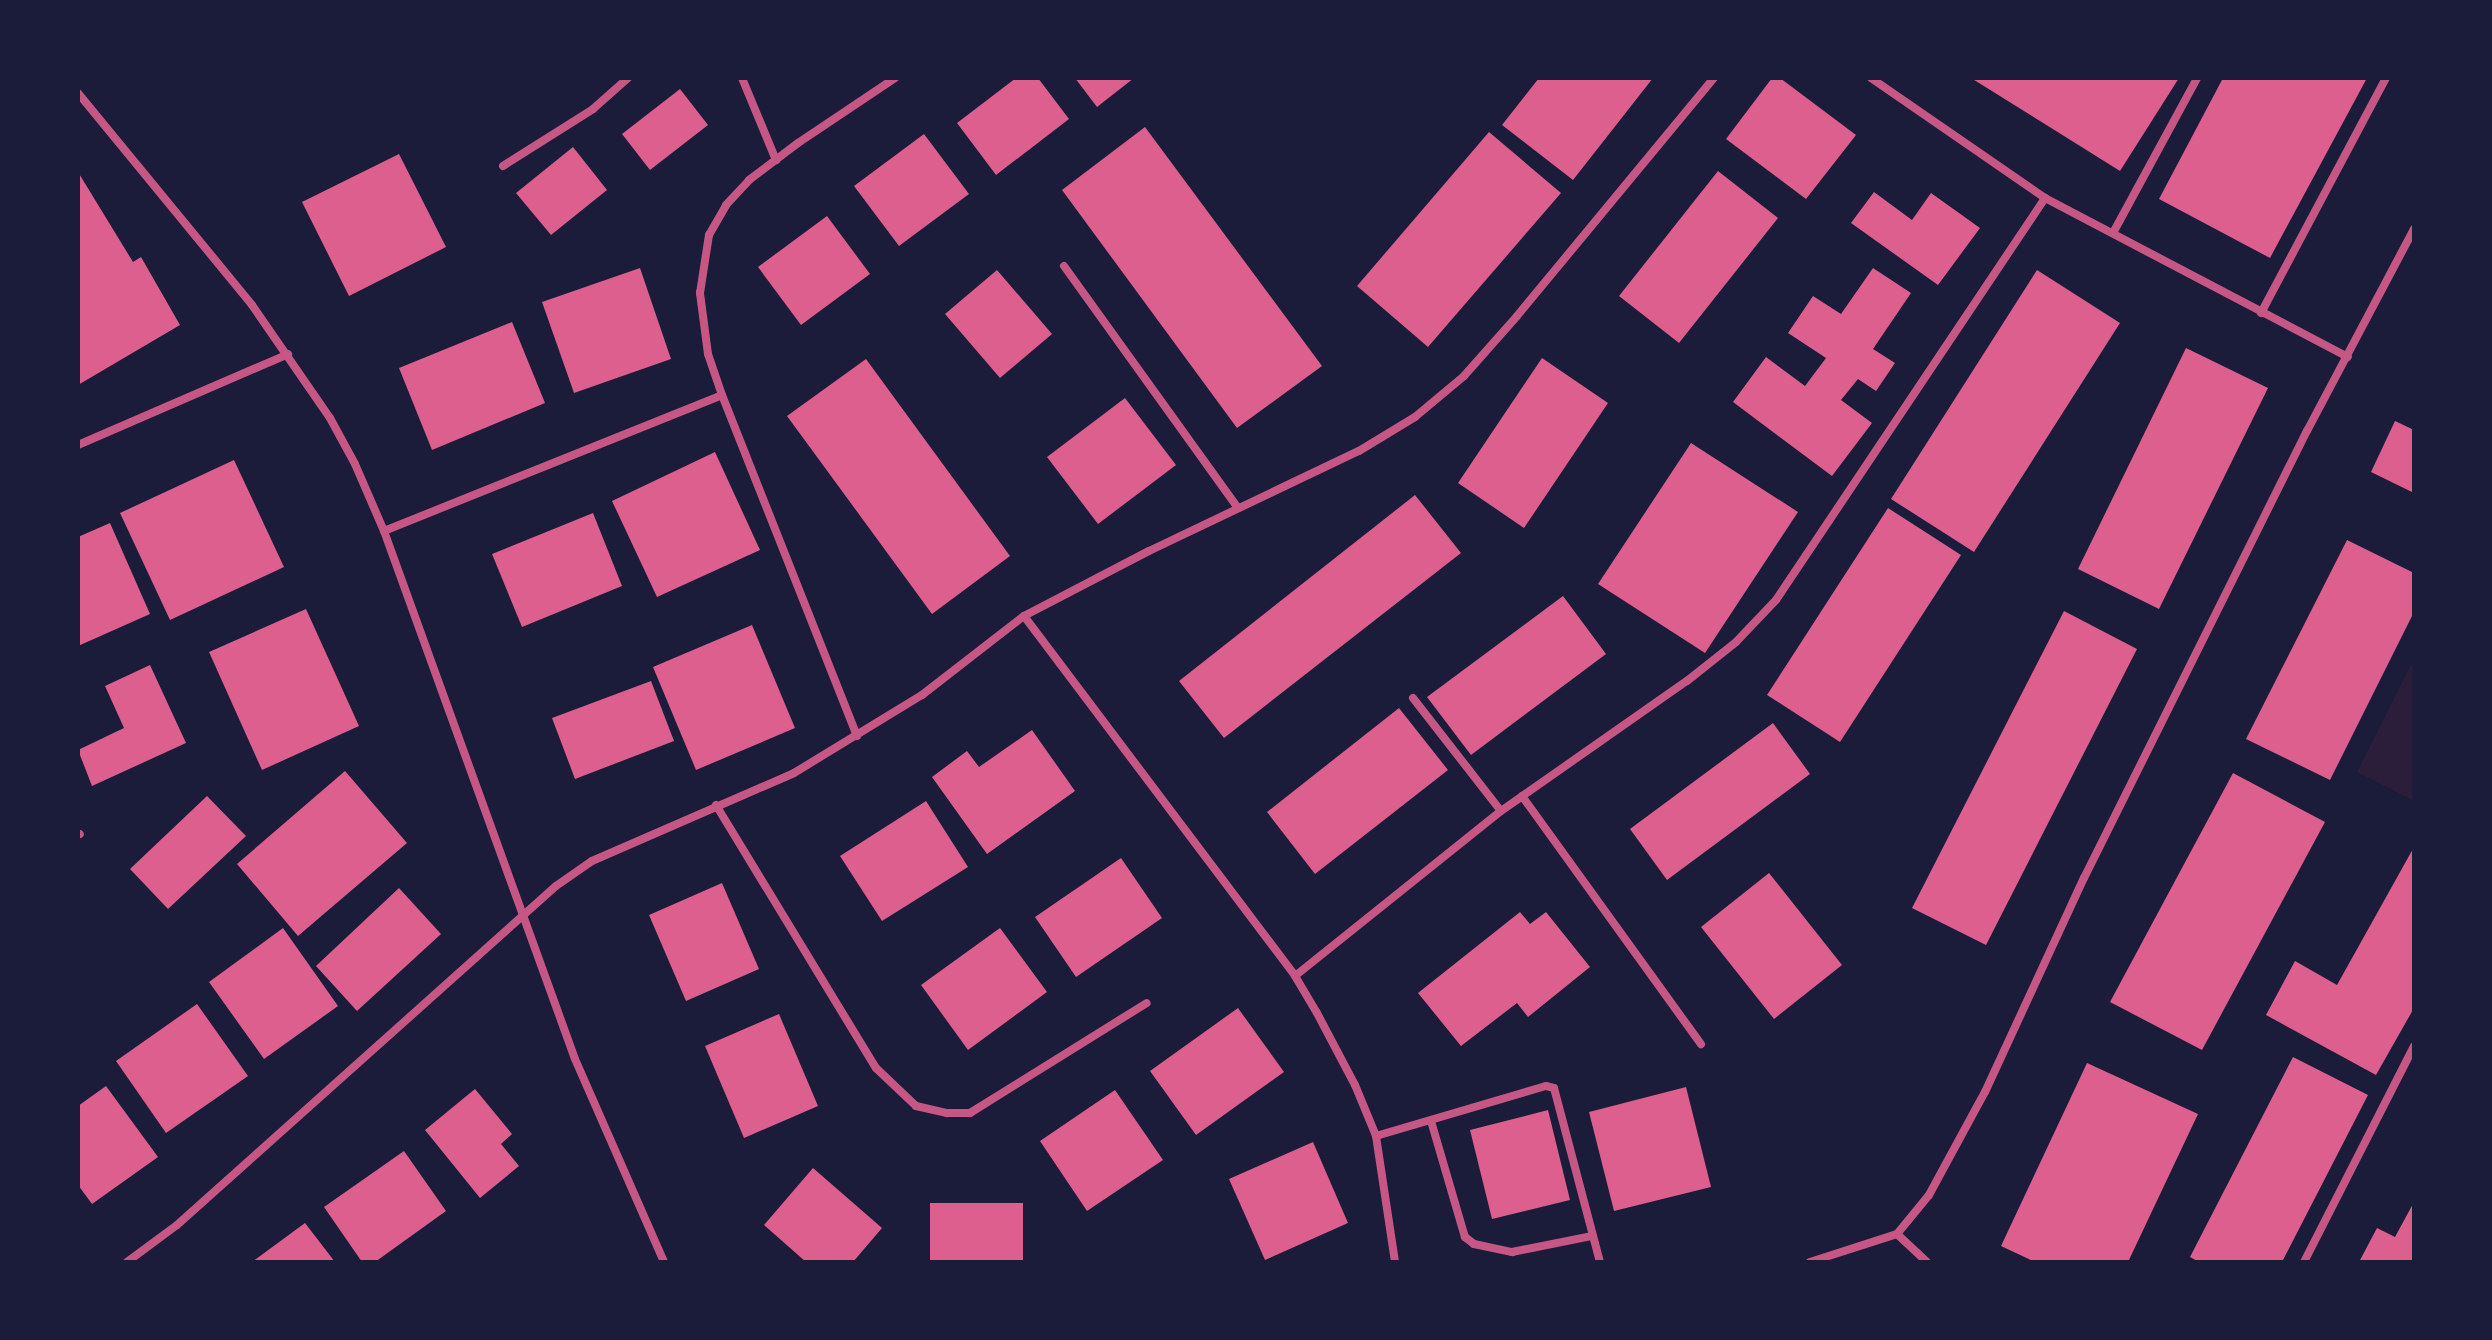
<!DOCTYPE html>
<style>
body{margin:0}
#map{position:relative;width:2492px;height:1340px;overflow:hidden;background:#1b1b3a;font-family:Jost,sans-serif}
div>[style]{position:absolute}
[style*='--x']{left:calc(var(--x)*1px);top:calc(var(--y)*1px);width:calc(var(--w)*1px);rotate:calc(var(--a)*1deg)}
.green>*{inset:0;background:#2a1e3b}
.building>*{inset:0;background:#dd5f8e}
.minor>*{height:8px;margin:-4px;padding:0 4px;transform-origin:4px;border-radius:4px;background:#c65784}
span{translate:-50% -50%;white-space:nowrap;text-align:center;line-height:1.15;-webkit-text-stroke:6px #1b1b3a;paint-order:stroke}
.frame{position:absolute;inset:0;border:80px solid #1b1b3a;pointer-events:none}
</style>
<div id="map">
<div class="green">
<i style="clip-path:polygon(2414px 659px,2414px 801px,2357px 772px)"></i>
</div>
<div class="building">
<i style="clip-path:polygon(1016px 78px,1038px 78px,1069px 119px,996px 175px,957px 123px)"></i>
<i style="clip-path:polygon(1075px 78px,1134px 78px,1097px 107px)"></i>
<i style="clip-path:polygon(1539px 78px,1653px 78px,1573px 180px,1502px 125px)"></i>
<i style="clip-path:polygon(1772px 78px,1780px 78px,1856px 135px,1806px 199px,1726px 139px)"></i>
<i style="clip-path:polygon(1971px 78px,2179px 78px,2120px 171px)"></i>
<i style="clip-path:polygon(2223px 78px,2367px 78px,2270px 258px,2159px 199px)"></i>
<i style="clip-path:polygon(680px 89px,708px 125px,650px 170px,622px 134px)"></i>
<i style="clip-path:polygon(1145px 127px,1322px 366px,1237px 428px,1062px 190px)"></i>
<i style="clip-path:polygon(1489px 132px,1561px 193px,1428px 347px,1357px 286px)"></i>
<i style="clip-path:polygon(924px 134px,969px 194px,899px 246px,854px 186px)"></i>
<i style="clip-path:polygon(573px 147px,607px 190px,551px 235px,516px 193px)"></i>
<i style="clip-path:polygon(399px 154px,446px 247px,349px 296px,302px 202px)"></i>
<i style="clip-path:polygon(1718px 171px,1778px 218px,1679px 343px,1619px 296px)"></i>
<i style="clip-path:polygon(78px 172px,133px 262px,141px 257px,180px 325px,78px 385px)"></i>
<i style="clip-path:polygon(1874px 192px,1912px 220px,1931px 193px,1980px 228px,1938px 285px,1851px 223px)"></i>
<i style="clip-path:polygon(827px 216px,870px 274px,801px 325px,758px 267px)"></i>
<i style="clip-path:polygon(640px 268px,671px 359px,574px 393px,542px 302px)"></i>
<i style="clip-path:polygon(1873px 268px,1911px 293px,1873px 349px,1895px 363px,1876px 391px,1858px 379px,1841px 400px,1872px 423px,1832px 476px,1733px 402px,1766px 357px,1805px 386px,1826px 358px,1788px 333px,1813px 296px,1841px 314px)"></i>
<i style="clip-path:polygon(997px 270px,1052px 334px,1000px 378px,945px 314px)"></i>
<i style="clip-path:polygon(2037px 270px,2120px 323px,1974px 552px,1891px 499px)"></i>
<i style="clip-path:polygon(512px 322px,545px 403px,432px 450px,399px 368px)"></i>
<i style="clip-path:polygon(2186px 348px,2268px 388px,2159px 609px,2078px 569px)"></i>
<i style="clip-path:polygon(1542px 358px,1608px 403px,1524px 528px,1458px 483px)"></i>
<i style="clip-path:polygon(866px 359px,1010px 556px,932px 614px,787px 416px)"></i>
<i style="clip-path:polygon(1125px 398px,1176px 465px,1098px 524px,1047px 457px)"></i>
<i style="clip-path:polygon(2395px 421px,2414px 430px,2414px 493px,2371px 472px)"></i>
<i style="clip-path:polygon(1691px 443px,1798px 512px,1705px 653px,1598px 584px)"></i>
<i style="clip-path:polygon(715px 452px,760px 550px,657px 597px,612px 501px)"></i>
<i style="clip-path:polygon(234px 460px,284px 567px,170px 620px,120px 513px)"></i>
<i style="clip-path:polygon(1415px 495px,1461px 553px,1224px 738px,1179px 681px)"></i>
<i style="clip-path:polygon(1888px 508px,1961px 555px,1840px 742px,1767px 695px)"></i>
<i style="clip-path:polygon(593px 513px,622px 586px,522px 627px,492px 554px)"></i>
<i style="clip-path:polygon(110px 523px,150px 614px,78px 646px,78px 537px)"></i>
<i style="clip-path:polygon(2347px 540px,2414px 573px,2414px 612px,2330px 780px,2246px 739px)"></i>
<i style="clip-path:polygon(1563px 596px,1606px 654px,1471px 755px,1427px 697px)"></i>
<i style="clip-path:polygon(306px 609px,359px 726px,262px 770px,209px 652px)"></i>
<i style="clip-path:polygon(2064px 611px,2137px 649px,1986px 945px,1912px 908px)"></i>
<i style="clip-path:polygon(752px 625px,795px 728px,696px 770px,653px 667px)"></i>
<i style="clip-path:polygon(150px 665px,186px 743px,92px 786px,78px 750px,124px 728px,105px 686px)"></i>
<i style="clip-path:polygon(651px 681px,674px 741px,575px 779px,552px 718px)"></i>
<i style="clip-path:polygon(1399px 708px,1448px 770px,1315px 874px,1267px 812px)"></i>
<i style="clip-path:polygon(1773px 723px,1810px 774px,1667px 880px,1630px 829px)"></i>
<i style="clip-path:polygon(1032px 730px,1075px 791px,987px 854px,932px 777px,967px 751px,979px 767px)"></i>
<i style="clip-path:polygon(345px 771px,407px 843px,298px 936px,237px 864px)"></i>
<i style="clip-path:polygon(2233px 773px,2325px 822px,2202px 1050px,2110px 1002px)"></i>
<i style="clip-path:polygon(207px 796px,246px 836px,168px 909px,130px 869px)"></i>
<i style="clip-path:polygon(926px 801px,968px 867px,882px 921px,840px 856px)"></i>
<i style="clip-path:polygon(2414px 847px,2414px 1008px,2376px 1075px,2266px 1015px,2295px 961px,2337px 985px)"></i>
<i style="clip-path:polygon(1121px 858px,1162px 918px,1076px 977px,1035px 917px)"></i>
<i style="clip-path:polygon(1769px 873px,1842px 965px,1774px 1019px,1701px 927px)"></i>
<i style="clip-path:polygon(722px 883px,759px 969px,686px 1001px,649px 915px)"></i>
<i style="clip-path:polygon(399px 888px,441px 934px,357px 1011px,316px 966px)"></i>
<i style="clip-path:polygon(1520px 912px,1530px 924px,1546px 912px,1590px 967px,1528px 1017px,1517px 1003px,1461px 1046px,1418px 993px)"></i>
<i style="clip-path:polygon(283px 928px,338px 1006px,264px 1059px,209px 982px)"></i>
<i style="clip-path:polygon(1000px 928px,1047px 992px,968px 1050px,921px 985px)"></i>
<i style="clip-path:polygon(197px 1004px,248px 1076px,166px 1133px,116px 1061px)"></i>
<i style="clip-path:polygon(1238px 1008px,1284px 1072px,1196px 1135px,1150px 1071px)"></i>
<i style="clip-path:polygon(779px 1014px,818px 1106px,744px 1138px,705px 1046px)"></i>
<i style="clip-path:polygon(2293px 1057px,2368px 1095px,2282px 1262px,2199px 1262px,2190px 1257px)"></i>
<i style="clip-path:polygon(2087px 1063px,2198px 1114px,2128px 1262px,2035px 1262px,2001px 1246px)"></i>
<i style="clip-path:polygon(106px 1086px,158px 1157px,92px 1204px,78px 1185px,78px 1106px)"></i>
<i style="clip-path:polygon(1686px 1087px,1711px 1187px,1614px 1211px,1589px 1112px)"></i>
<i style="clip-path:polygon(475px 1089px,512px 1134px,501px 1144px,519px 1166px,480px 1198px,425px 1130px)"></i>
<i style="clip-path:polygon(1115px 1090px,1163px 1160px,1087px 1211px,1040px 1141px)"></i>
<i style="clip-path:polygon(1548px 1110px,1570px 1200px,1492px 1219px,1470px 1130px)"></i>
<i style="clip-path:polygon(1313px 1142px,1348px 1223px,1265px 1260px,1229px 1179px)"></i>
<i style="clip-path:polygon(404px 1151px,446px 1211px,375px 1262px,362px 1262px,324px 1207px)"></i>
<i style="clip-path:polygon(813px 1168px,882px 1228px,853px 1262px,806px 1262px,764px 1225px)"></i>
<i style="clip-path:polygon(2414px 1202px,2414px 1262px,2359px 1262px,2377px 1228px,2395px 1237px)"></i>
<i style="clip-path:polygon(930px 1203px,1023px 1203px,1023px 1262px,930px 1262px)"></i>
<i style="clip-path:polygon(305px 1223px,335px 1262px,252px 1262px)"></i>
</div>
<div class="minor">
<i style="--x:742;--y:78;--w:89;--a:67.5"></i>
<i style="--x:1871;--y:78;--w:211;--a:34.6"></i>
<i style="--x:2045;--y:198;--w:342;--a:27.7"></i>
<i style="--x:78;--y:93;--w:274;--a:50.6"></i>
<i style="--x:252;--y:305;--w:137;--a:55.4"></i>
<i style="--x:330;--y:418;--w:52;--a:61.5"></i>
<i style="--x:355;--y:464;--w:73;--a:66.6"></i>
<i style="--x:384;--y:531;--w:561;--a:70.11"></i>
<i style="--x:575;--y:1059;--w:222;--a:66.3"></i>
<i style="--x:503;--y:166;--w:107;--a:-32.3"></i>
<i style="--x:593;--y:109;--w:47;--a:-41.5"></i>
<i style="--x:2113;--y:233;--w:176;--a:-61.5"></i>
<i style="--x:1064;--y:266;--w:297;--a:54.3"></i>
<i style="--x:2261;--y:313;--w:266;--a:-62"></i>
<i style="--x:78;--y:445;--w:229;--a:-23.4"></i>
<i style="--x:384;--y:531;--w:364;--a:-21.9"></i>
<i style="--x:1024;--y:616;--w:451;--a:53"></i>
<i style="--x:1295;--y:976;--w:43;--a:59.3"></i>
<i style="--x:1317;--y:1013;--w:81;--a:62.2"></i>
<i style="--x:1355;--y:1085;--w:55;--a:67.6"></i>
<i style="--x:1376;--y:1136;--w:127;--a:81.4"></i>
<i style="--x:1413;--y:698;--w:143;--a:52.1"></i>
<i style="--x:857;--y:736;--w:367;--a:-111.6"></i>
<i style="--x:722;--y:395;--w:43;--a:-108.9"></i>
<i style="--x:708;--y:354;--w:62;--a:-97.5"></i>
<i style="--x:700;--y:293;--w:59;--a:-81.2"></i>
<i style="--x:709;--y:235;--w:34;--a:-60"></i>
<i style="--x:726;--y:205;--w:34;--a:-47"></i>
<i style="--x:749;--y:180;--w:61;--a:-37.1"></i>
<i style="--x:798;--y:143;--w:117;--a:-33.8"></i>
<i style="--x:1522;--y:796;--w:306;--a:54.2"></i>
<i style="--x:716;--y:805;--w:308;--a:58.7"></i>
<i style="--x:876;--y:1068;--w:55;--a:43.5"></i>
<i style="--x:916;--y:1106;--w:32;--a:13"></i>
<i style="--x:947;--y:1113;--w:23;--a:0"></i>
<i style="--x:970;--y:1113;--w:208;--a:-31.9"></i>
<i style="--x:78;--y:835;--w:2;--a:-27"></i>
<i style="--x:1295;--y:976;--w:264;--a:-38.7"></i>
<i style="--x:1501;--y:811;--w:227;--a:-35"></i>
<i style="--x:1687;--y:681;--w:63;--a:-38.5"></i>
<i style="--x:1736;--y:642;--w:58;--a:-46.4"></i>
<i style="--x:1776;--y:600;--w:484;--a:-56.2"></i>
<i style="--x:1431;--y:1121;--w:121;--a:73.7"></i>
<i style="--x:1465;--y:1237;--w:11;--a:38"></i>
<i style="--x:1474;--y:1244;--w:39;--a:12"></i>
<i style="--x:1512;--y:1252;--w:82;--a:-11.3"></i>
<i style="--x:1376;--y:1136;--w:177;--a:-16.4"></i>
<i style="--x:1546;--y:1086;--w:8;--a:14"></i>
<i style="--x:1554;--y:1088;--w:180;--a:75.2"></i>
<i style="--x:1897;--y:1234;--w:41;--a:43"></i>
<i style="--x:127;--y:1262;--w:62;--a:-36.5"></i>
<i style="--x:177;--y:1225;--w:508;--a:-41.81"></i>
<i style="--x:556;--y:886;--w:44;--a:-34.8"></i>
<i style="--x:592;--y:861;--w:220;--a:-23.5"></i>
<i style="--x:794;--y:773;--w:150;--a:-31.4"></i>
<i style="--x:922;--y:695;--w:129;--a:-37.8"></i>
<i style="--x:1024;--y:616;--w:141;--a:-27.5"></i>
<i style="--x:1149;--y:551;--w:233;--a:-25.5"></i>
<i style="--x:1359;--y:451;--w:66;--a:-31.3"></i>
<i style="--x:1415;--y:417;--w:64;--a:-39.9"></i>
<i style="--x:1464;--y:376;--w:80;--a:-48.5"></i>
<i style="--x:1517;--y:316;--w:309;--a:-50.4"></i>
<i style="--x:1810;--y:1262;--w:91;--a:-17.8"></i>
<i style="--x:1897;--y:1234;--w:50;--a:-50.6"></i>
<i style="--x:1929;--y:1195;--w:117;--a:-61.5"></i>
<i style="--x:1985;--y:1092;--w:236;--a:-65.2"></i>
<i style="--x:2084;--y:878;--w:500;--a:-63.5"></i>
<i style="--x:2307;--y:431;--w:229;--a:-62.1"></i>
<i style="--x:2304;--y:1262;--w:242;--a:-63"></i>
</div>
<div class="frame"></div>
</div>
